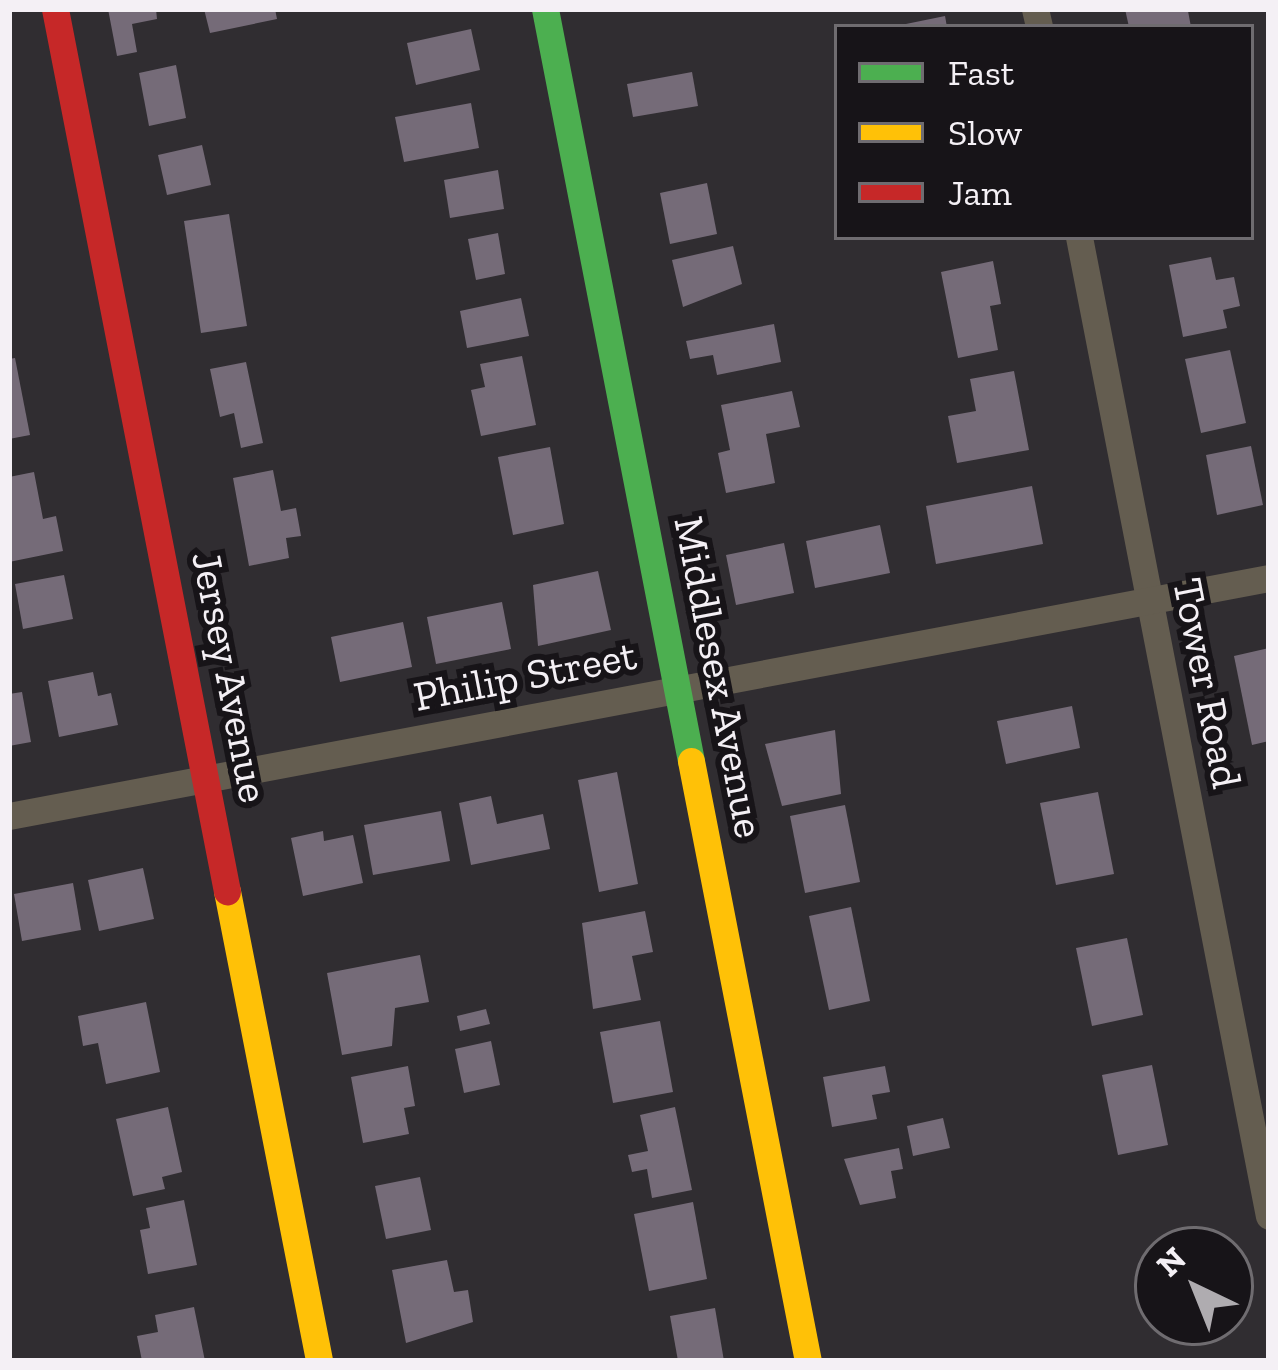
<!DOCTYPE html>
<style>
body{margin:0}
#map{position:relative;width:1278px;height:1370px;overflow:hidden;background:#302d31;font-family:"Zilla Slab",serif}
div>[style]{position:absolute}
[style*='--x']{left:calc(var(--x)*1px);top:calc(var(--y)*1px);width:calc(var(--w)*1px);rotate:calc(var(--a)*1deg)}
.building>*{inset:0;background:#756b78}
.street>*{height:27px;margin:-13.5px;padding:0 13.5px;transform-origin:13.5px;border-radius:13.5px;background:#645d50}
.fast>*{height:27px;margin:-13.5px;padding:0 13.5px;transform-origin:13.5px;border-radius:13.5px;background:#4caf50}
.slow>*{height:27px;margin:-13.5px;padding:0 13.5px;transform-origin:13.5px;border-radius:13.5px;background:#ffc107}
.jam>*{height:27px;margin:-13.5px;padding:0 13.5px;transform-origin:13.5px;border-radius:13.5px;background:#c62828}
span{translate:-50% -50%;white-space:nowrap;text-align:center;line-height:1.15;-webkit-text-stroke:12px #171418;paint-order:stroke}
.street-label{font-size:42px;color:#f4f0f5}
.frame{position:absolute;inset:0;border:12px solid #f4f0f5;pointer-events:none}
.legend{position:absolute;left:834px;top:24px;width:420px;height:216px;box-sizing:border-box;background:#171418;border:3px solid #6f6c70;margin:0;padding:15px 21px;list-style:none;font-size:36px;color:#f4f0f5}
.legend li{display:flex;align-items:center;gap:24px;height:60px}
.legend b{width:60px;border:3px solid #6f6c70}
.north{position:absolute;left:1134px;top:1226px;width:120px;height:120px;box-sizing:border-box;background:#171418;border:3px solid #6f6c70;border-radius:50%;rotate:317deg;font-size:33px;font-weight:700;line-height:48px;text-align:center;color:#f4f0f5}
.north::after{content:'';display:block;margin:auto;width:42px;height:54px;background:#afacb0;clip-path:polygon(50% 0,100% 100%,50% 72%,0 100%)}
</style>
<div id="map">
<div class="building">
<i style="clip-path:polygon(108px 9px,156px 9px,157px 19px,132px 24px,137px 52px,117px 56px)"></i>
<i style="clip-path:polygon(204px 9px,275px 9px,277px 19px,210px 33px)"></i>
<i style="clip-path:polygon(1125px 9px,1188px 11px,1191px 27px,1129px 27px)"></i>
<i style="clip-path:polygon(945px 16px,947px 27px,901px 27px,901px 25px)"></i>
<i style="clip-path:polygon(471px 29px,480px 70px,416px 85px,407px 43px)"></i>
<i style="clip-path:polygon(176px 65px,186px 118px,149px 126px,139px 73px)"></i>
<i style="clip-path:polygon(692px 72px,698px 106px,633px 117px,627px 84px)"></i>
<i style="clip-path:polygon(471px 103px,479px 148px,404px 162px,395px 117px)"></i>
<i style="clip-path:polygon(202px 145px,211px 185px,167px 195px,158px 155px)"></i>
<i style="clip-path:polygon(498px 170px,504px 209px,450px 218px,444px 180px)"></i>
<i style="clip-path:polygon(707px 183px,717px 234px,670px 244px,660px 193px)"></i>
<i style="clip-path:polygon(229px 214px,247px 326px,201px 333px,184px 221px)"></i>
<i style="clip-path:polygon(498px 233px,505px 274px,476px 280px,468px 239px)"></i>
<i style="clip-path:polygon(733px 246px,742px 284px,683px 307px,672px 260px)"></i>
<i style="clip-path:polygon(1211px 257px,1216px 280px,1234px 277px,1240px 306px,1223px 310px,1227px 328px,1183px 337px,1169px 265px)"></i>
<i style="clip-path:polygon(993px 261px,1001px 304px,990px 306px,998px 350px,958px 358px,941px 272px)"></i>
<i style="clip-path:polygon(521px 298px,529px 336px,467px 348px,460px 311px)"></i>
<i style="clip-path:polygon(774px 324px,781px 362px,717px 375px,713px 355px,690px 359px,686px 341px)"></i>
<i style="clip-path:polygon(1230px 350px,1246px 423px,1201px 433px,1185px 359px)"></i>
<i style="clip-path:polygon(522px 356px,536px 425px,481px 436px,471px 390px,485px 387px,480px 364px)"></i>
<i style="clip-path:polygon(15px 358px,30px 435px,9px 439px,9px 359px)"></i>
<i style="clip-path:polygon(246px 362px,263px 443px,241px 448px,234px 413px,220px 417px,210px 369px)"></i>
<i style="clip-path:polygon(1014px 371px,1029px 450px,957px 463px,948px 416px,976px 411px,970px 379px)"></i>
<i style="clip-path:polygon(792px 391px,800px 427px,766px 434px,775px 483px,726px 493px,718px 453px,730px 450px,721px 405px)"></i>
<i style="clip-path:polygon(1251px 446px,1263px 505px,1217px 515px,1206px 455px)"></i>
<i style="clip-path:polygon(550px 447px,564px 524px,513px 535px,498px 457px)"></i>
<i style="clip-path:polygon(273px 470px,281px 511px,296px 508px,301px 536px,286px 538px,289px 558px,249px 566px,233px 478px)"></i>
<i style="clip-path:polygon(34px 472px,43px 519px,56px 516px,63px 551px,9px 562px,9px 477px)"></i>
<i style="clip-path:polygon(1032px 486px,1043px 544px,936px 564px,926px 506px)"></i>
<i style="clip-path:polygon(880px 525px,890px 573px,815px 588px,806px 541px)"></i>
<i style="clip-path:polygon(784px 543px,794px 593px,736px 605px,726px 555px)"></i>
<i style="clip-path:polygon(598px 571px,611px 630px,538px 646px,533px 585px)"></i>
<i style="clip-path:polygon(64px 575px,73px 619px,23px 629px,15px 584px)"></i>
<i style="clip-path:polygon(502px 602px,511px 649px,436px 664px,427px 617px)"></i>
<i style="clip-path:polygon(403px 622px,412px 667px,340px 682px,331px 637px)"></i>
<i style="clip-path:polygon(1269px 648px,1269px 741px,1252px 745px,1234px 656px)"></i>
<i style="clip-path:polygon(93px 672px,98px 696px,111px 693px,118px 725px,59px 737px,48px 681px)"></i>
<i style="clip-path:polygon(22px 692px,31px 742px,9px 746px,9px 694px)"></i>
<i style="clip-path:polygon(1072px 706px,1080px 748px,1006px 764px,997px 721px)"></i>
<i style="clip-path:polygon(835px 730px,841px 794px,782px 806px,765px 744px)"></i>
<i style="clip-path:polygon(617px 772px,638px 884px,599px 892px,578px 780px)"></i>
<i style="clip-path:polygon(1098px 792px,1114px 874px,1056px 885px,1040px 803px)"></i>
<i style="clip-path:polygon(491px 796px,497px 824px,543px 814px,550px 849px,471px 865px,459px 803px)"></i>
<i style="clip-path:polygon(845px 805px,860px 882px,805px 893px,790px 816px)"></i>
<i style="clip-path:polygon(441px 811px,450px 861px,373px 875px,364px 825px)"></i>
<i style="clip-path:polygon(323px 831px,324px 841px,353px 835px,363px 883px,303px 896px,291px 838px)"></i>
<i style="clip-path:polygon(143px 868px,154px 919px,99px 931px,88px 880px)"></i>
<i style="clip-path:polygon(73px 883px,81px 930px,22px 941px,14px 894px)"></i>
<i style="clip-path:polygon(851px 907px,870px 1001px,829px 1010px,809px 916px)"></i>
<i style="clip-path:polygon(645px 911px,653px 952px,632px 956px,641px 1000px,593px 1009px,582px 923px)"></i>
<i style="clip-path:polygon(1127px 938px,1143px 1015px,1092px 1026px,1076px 948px)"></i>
<i style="clip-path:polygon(420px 955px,429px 1002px,395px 1008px,392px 1046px,342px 1055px,327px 973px)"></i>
<i style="clip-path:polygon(146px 1002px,160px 1072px,106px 1084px,98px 1043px,83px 1046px,78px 1016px)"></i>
<i style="clip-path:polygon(486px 1009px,490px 1024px,460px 1031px,457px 1016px)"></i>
<i style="clip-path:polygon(660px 1021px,673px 1092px,613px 1103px,600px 1032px)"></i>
<i style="clip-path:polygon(491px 1041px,500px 1085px,464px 1093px,455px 1049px)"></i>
<i style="clip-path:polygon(1152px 1065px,1168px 1145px,1118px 1155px,1102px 1075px)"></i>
<i style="clip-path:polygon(408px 1066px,415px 1106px,404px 1108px,409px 1134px,363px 1143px,351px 1077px)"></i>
<i style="clip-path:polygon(885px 1066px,890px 1092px,872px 1095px,877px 1119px,832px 1127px,823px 1077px)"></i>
<i style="clip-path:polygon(168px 1107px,182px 1172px,162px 1177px,165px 1189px,133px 1196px,116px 1119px)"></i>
<i style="clip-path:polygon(675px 1107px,692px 1190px,652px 1198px,647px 1169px,632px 1172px,628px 1155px,648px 1151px,640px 1115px)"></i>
<i style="clip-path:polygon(943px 1118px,950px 1148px,913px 1156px,907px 1126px)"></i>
<i style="clip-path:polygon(899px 1148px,903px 1169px,891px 1171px,896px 1198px,860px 1205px,844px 1159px)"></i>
<i style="clip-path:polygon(420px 1177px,431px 1230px,386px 1239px,375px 1186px)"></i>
<i style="clip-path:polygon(184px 1200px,197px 1265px,148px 1274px,140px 1230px,150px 1228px,146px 1208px)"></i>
<i style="clip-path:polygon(693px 1202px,707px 1279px,649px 1291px,634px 1214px)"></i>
<i style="clip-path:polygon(447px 1260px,454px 1292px,468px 1290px,473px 1322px,406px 1343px,392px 1270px)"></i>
<i style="clip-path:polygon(194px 1307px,205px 1361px,142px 1361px,137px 1336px,158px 1332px,155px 1315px)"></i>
<i style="clip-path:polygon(715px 1308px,724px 1361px,678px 1361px,670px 1316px)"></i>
</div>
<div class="street">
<i style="--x:1035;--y:9;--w:18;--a:77"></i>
<i style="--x:1079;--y:237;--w:997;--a:79.02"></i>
<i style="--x:9;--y:816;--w:1282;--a:-10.7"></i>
</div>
<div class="fast">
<i style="--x:545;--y:9;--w:766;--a:79.01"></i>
</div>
<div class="slow">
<i style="--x:691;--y:761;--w:611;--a:78.97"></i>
<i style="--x:227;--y:891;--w:479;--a:78.9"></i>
</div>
<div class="jam">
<i style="--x:55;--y:9;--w:899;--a:78.97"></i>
</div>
<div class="street-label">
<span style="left:525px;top:676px;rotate:-11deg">Philip Street</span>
<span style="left:230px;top:677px;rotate:79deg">Jersey Avenue</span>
<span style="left:719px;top:677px;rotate:79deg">Middlesex Avenue</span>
<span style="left:1207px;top:683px;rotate:79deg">Tower Road</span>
</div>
<div class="frame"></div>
<ul class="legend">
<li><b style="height:15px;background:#4caf50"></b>Fast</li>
<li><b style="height:15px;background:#ffc107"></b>Slow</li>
<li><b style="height:15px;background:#c62828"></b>Jam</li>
</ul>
<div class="north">N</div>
</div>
